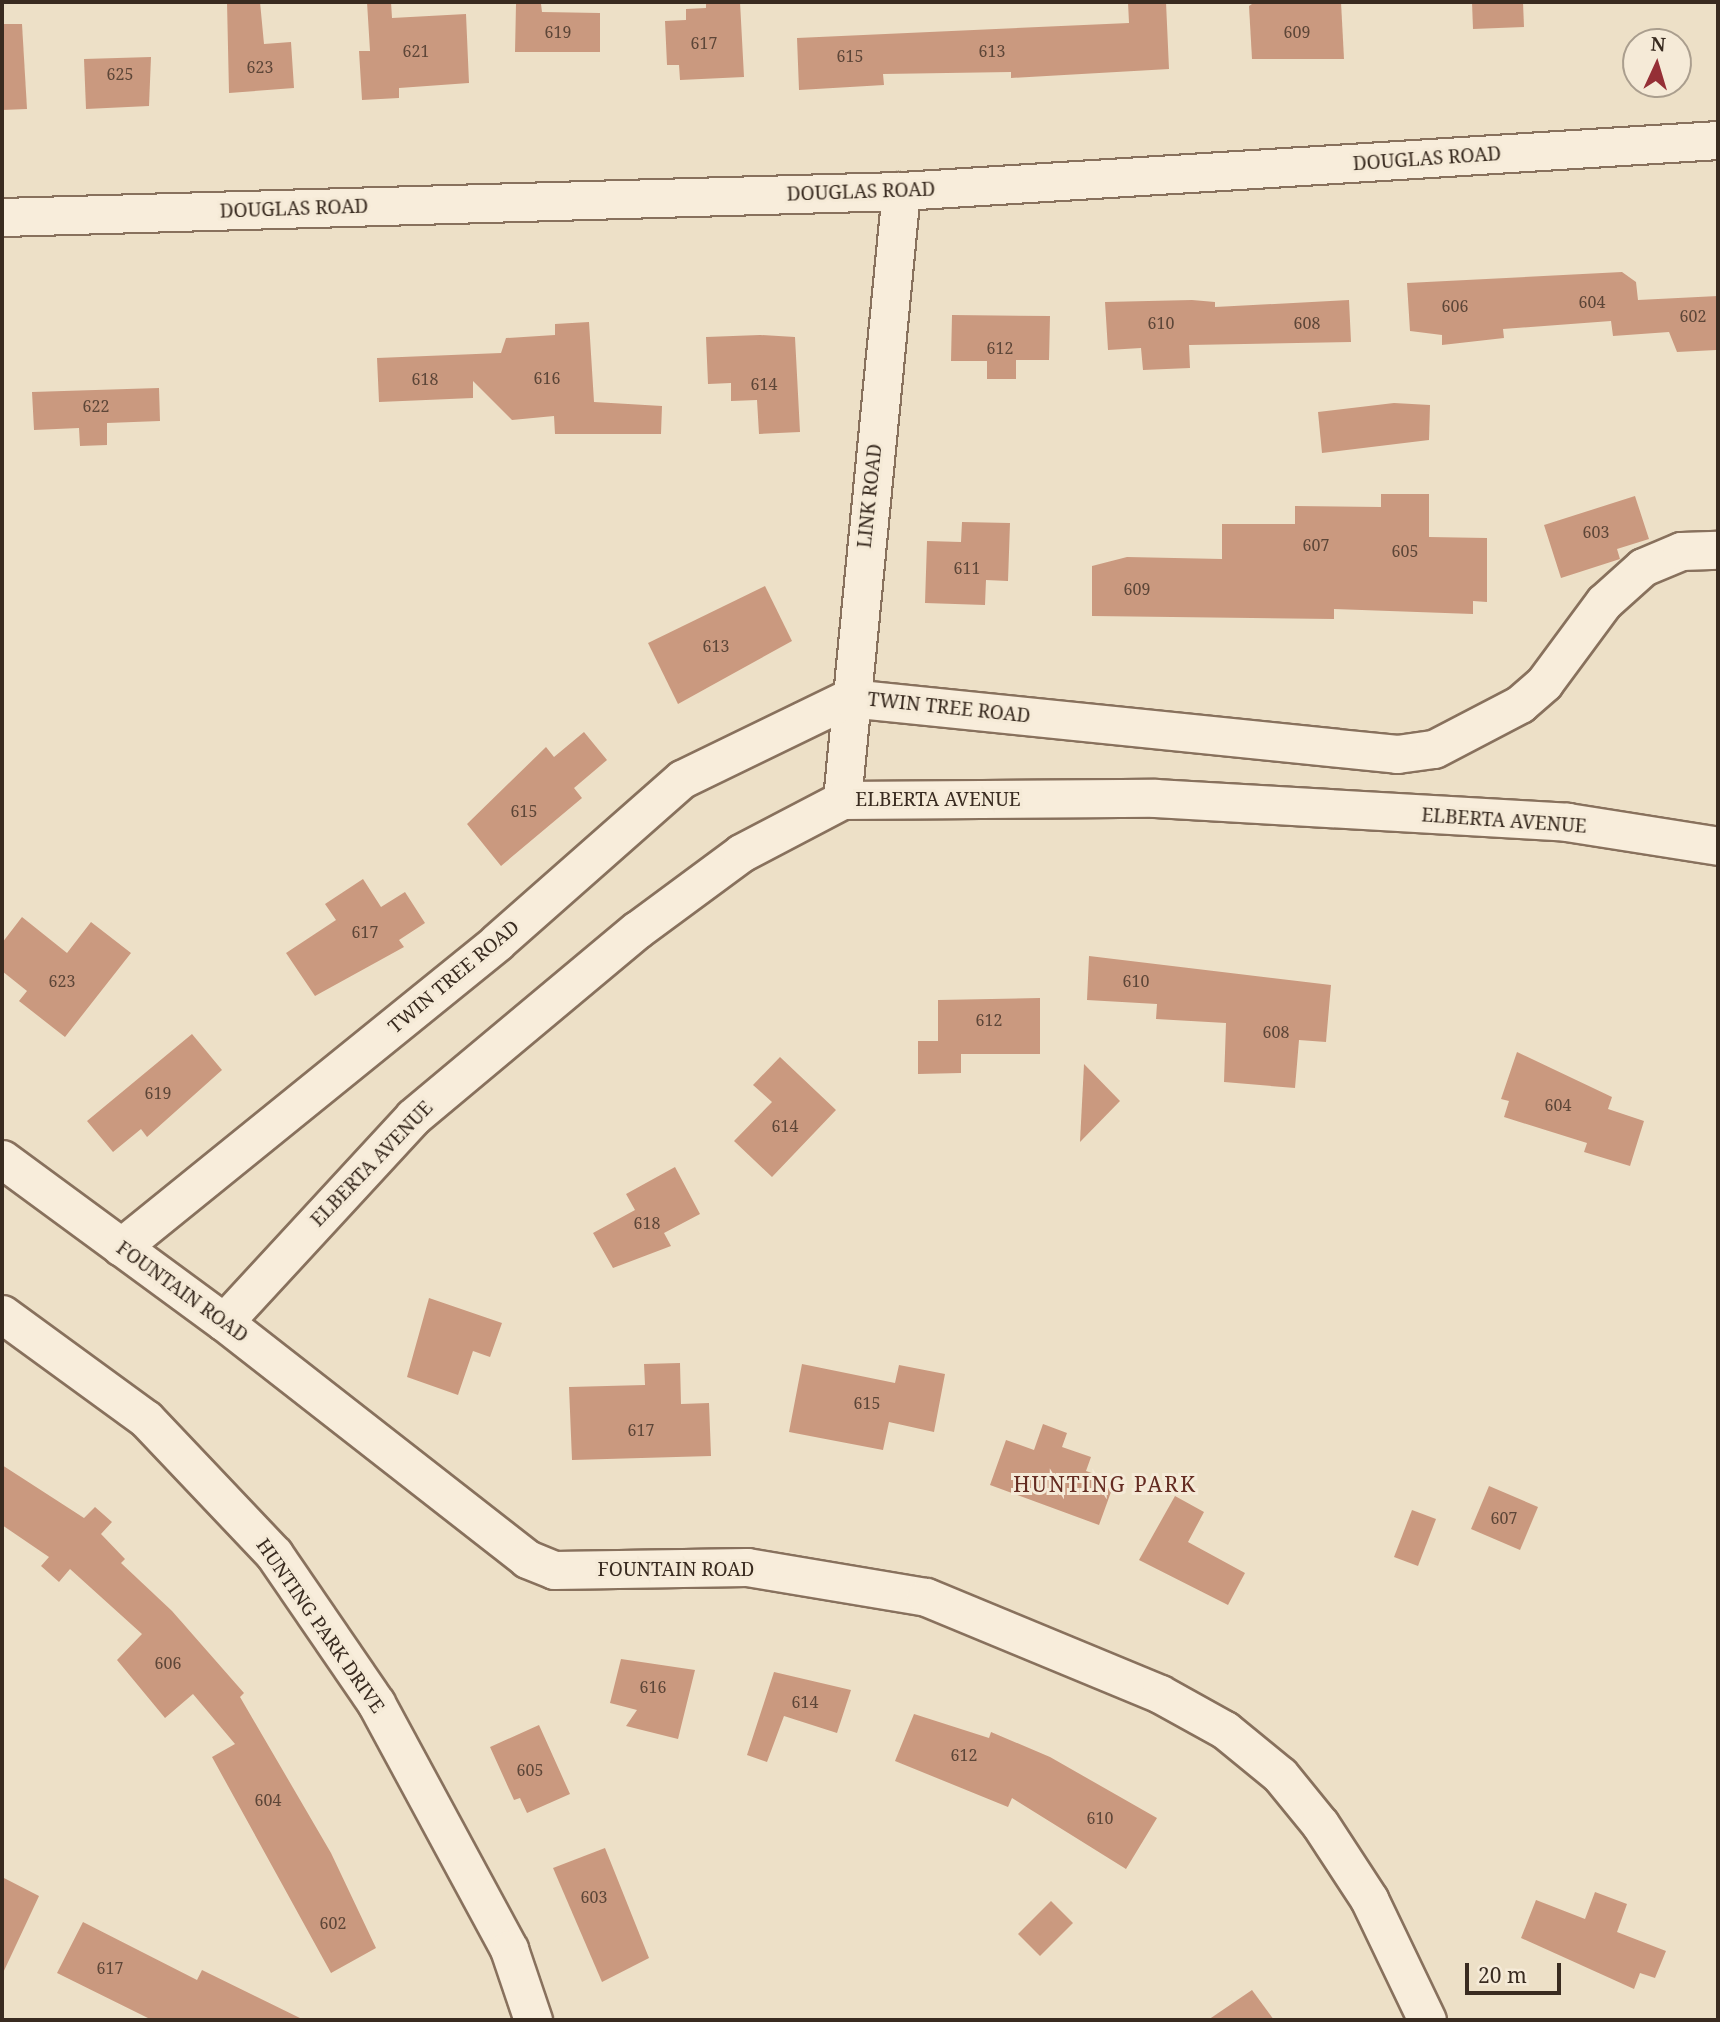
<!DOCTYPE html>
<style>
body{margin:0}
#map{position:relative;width:1720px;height:2022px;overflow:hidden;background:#ede0c7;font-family:"Noto Serif",serif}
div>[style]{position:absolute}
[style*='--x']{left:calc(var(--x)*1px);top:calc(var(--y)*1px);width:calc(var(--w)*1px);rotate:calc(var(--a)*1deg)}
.building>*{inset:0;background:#ca997f}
.roads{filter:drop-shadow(2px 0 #88715d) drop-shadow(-2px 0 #88715d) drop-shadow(0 2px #88715d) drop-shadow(0 -2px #88715d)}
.minor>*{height:37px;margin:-18.5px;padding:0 18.5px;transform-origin:18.5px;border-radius:18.5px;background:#f8eddb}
span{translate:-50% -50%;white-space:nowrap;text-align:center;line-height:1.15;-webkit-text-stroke:6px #f5ead7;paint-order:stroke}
.number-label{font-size:16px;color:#5d4638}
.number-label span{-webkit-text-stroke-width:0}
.street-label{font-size:19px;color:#392b20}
.neighbourhood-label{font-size:21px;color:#642b21;letter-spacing:2px}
.frame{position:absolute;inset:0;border:4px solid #392b20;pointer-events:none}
.north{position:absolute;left:1622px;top:28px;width:70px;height:70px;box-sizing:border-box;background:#f5ead7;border:2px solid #aa9e8e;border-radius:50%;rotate:4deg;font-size:19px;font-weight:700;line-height:28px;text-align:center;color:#392b20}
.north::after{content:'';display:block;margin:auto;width:24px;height:32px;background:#952f36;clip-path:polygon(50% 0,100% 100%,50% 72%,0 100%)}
.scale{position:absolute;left:1465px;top:1963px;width:96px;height:32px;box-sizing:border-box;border:4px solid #392b20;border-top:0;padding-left:9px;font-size:21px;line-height:24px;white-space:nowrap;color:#392b20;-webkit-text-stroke:5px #f5ead7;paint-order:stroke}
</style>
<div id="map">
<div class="building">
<i style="clip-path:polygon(227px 2px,260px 2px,264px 44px,291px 42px,294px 88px,229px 93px)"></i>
<i style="clip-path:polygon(367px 2px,391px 2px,392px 18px,466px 14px,469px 83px,399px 88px,399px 98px,362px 100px,359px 51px,370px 51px)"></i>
<i style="clip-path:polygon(706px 2px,740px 2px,744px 77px,680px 80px,679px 65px,667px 65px,665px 21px,686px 20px,686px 9px,706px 8px)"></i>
<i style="clip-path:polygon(1128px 2px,1166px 2px,1169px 69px,1011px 78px,1011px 72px,883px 74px,884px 85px,799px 90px,797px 38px,1129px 23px)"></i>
<i style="clip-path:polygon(1255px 2px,1341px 2px,1344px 59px,1252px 59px,1249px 6px)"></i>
<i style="clip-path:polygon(1472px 2px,1523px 2px,1524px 27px,1473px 29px)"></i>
<i style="clip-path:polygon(516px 4px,541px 4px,542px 12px,600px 13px,600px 52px,515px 52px)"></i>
<i style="clip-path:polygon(2px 24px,22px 24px,27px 109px,2px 110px)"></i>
<i style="clip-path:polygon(151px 57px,149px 106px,86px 109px,84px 59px)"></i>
<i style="clip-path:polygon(1622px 272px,1636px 282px,1638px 300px,1718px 296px,1716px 350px,1677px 352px,1669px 332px,1613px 336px,1611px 321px,1503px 329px,1504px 338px,1442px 345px,1442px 335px,1410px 331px,1407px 283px)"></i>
<i style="clip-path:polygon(1192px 300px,1215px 302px,1215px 307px,1349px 300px,1351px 342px,1189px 345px,1190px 368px,1143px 370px,1141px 348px,1108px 350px,1105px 302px)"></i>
<i style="clip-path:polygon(952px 315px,1050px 316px,1049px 360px,1016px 360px,1016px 379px,987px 379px,987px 361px,951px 361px)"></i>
<i style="clip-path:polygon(589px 322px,594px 402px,662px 406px,661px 434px,555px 434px,554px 416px,512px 420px,473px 381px,473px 398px,379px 402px,377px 358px,501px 353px,506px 338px,555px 335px,555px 324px)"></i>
<i style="clip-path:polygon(760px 335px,795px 337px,800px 432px,759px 434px,757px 400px,731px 401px,731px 383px,708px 384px,706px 337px)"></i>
<i style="clip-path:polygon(159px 388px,160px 421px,107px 423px,107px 445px,80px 446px,79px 428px,34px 430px,32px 392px)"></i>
<i style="clip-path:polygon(1394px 403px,1430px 405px,1429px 440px,1322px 453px,1318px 412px)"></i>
<i style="clip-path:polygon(1381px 494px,1429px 494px,1429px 537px,1487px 538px,1487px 602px,1473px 601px,1473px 614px,1334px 609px,1334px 619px,1092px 616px,1092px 566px,1127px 557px,1222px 559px,1222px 524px,1295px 524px,1295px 506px,1381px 507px)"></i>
<i style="clip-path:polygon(1635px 496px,1649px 539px,1617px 549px,1620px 559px,1561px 578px,1544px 525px)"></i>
<i style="clip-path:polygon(962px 522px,1010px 523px,1008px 581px,986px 580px,985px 605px,925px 603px,927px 541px,961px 542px)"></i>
<i style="clip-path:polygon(765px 586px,792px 641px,678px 704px,648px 643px)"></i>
<i style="clip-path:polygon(584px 732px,607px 760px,574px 788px,582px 798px,501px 866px,467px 824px,546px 747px,554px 757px)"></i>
<i style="clip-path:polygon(363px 879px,381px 907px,405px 892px,425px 923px,399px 940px,404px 947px,315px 996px,286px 953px,336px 920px,325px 904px)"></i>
<i style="clip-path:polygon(22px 917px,67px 953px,91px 922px,131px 953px,65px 1037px,19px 1001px,27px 991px,2px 971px,2px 943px)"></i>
<i style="clip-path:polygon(1089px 956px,1331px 985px,1326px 1042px,1299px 1040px,1295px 1088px,1224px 1082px,1226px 1023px,1156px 1019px,1157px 1004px,1087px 1000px)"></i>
<i style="clip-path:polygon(1040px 998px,1040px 1054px,961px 1054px,961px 1073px,918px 1074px,918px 1041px,938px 1041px,938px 1000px)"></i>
<i style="clip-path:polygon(192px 1034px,222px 1070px,147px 1137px,141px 1129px,113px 1152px,87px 1121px)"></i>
<i style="clip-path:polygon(1517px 1052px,1612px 1097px,1608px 1109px,1644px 1121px,1630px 1166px,1584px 1152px,1587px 1143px,1504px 1117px,1509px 1101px,1501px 1099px)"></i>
<i style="clip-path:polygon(780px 1057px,836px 1110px,772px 1177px,734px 1141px,772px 1102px,753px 1085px)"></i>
<i style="clip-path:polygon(1084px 1064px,1120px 1101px,1080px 1142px)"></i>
<i style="clip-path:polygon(675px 1167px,700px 1214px,664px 1233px,671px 1246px,613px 1268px,593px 1233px,635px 1210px,626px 1194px)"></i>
<i style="clip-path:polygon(429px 1298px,502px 1323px,490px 1357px,473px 1351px,458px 1395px,407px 1377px)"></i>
<i style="clip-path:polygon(680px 1363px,681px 1404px,709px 1403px,711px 1456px,572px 1460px,569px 1387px,645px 1385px,644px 1364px)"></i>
<i style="clip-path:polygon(802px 1364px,895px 1383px,899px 1365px,945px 1374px,934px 1432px,889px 1422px,883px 1450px,789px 1432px)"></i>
<i style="clip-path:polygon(1043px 1424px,1067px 1433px,1062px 1447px,1091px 1457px,1086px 1471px,1115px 1481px,1099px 1525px,990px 1485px,1006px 1440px,1034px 1450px)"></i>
<i style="clip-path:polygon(2px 1465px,84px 1518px,95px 1507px,112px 1522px,101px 1534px,125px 1559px,121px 1563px,172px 1611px,244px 1693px,240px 1697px,331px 1853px,376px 1948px,331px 1973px,212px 1757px,235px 1744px,193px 1694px,165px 1718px,117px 1660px,142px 1634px,70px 1569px,59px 1582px,41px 1566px,49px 1557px,2px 1525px)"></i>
<i style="clip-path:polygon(1489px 1486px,1538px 1507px,1520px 1550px,1471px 1529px)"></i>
<i style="clip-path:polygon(1175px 1496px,1204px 1512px,1188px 1542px,1245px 1573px,1228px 1605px,1139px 1560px)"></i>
<i style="clip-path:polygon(1412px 1510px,1436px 1519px,1418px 1566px,1394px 1557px)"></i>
<i style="clip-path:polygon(621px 1659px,695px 1670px,678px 1739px,626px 1726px,637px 1710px,610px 1703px)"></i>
<i style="clip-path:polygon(774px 1672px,851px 1690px,837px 1733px,784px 1716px,767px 1762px,747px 1755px)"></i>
<i style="clip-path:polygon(914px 1714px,989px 1738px,991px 1732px,1050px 1757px,1157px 1818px,1126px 1869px,1012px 1798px,1008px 1807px,895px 1761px)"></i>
<i style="clip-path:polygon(539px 1725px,570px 1794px,527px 1813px,520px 1798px,514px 1800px,490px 1747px)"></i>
<i style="clip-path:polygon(605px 1848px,649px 1958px,602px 1982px,553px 1868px)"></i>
<i style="clip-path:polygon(2px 1877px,39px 1896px,2px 1975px)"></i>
<i style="clip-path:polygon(1595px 1892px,1627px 1904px,1617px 1932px,1666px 1951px,1655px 1978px,1640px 1973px,1634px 1989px,1521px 1938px,1536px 1900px,1585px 1919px)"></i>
<i style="clip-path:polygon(1051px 1901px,1073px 1923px,1040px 1956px,1018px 1934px)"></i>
<i style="clip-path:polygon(83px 1922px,197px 1980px,202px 1970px,304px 2020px,152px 2020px,57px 1973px)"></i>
<i style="clip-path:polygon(1252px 1990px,1274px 2020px,1208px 2020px)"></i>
</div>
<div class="roads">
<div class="minor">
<i style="--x:2;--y:217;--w:899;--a:-1.66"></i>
<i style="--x:901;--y:191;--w:819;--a:-3.57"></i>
<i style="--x:842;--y:800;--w:612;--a:-84.47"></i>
<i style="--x:2;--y:1159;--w:275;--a:36.3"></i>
<i style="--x:224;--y:1322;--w:385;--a:38"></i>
<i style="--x:527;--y:1559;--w:29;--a:22"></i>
<i style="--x:554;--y:1570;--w:193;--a:-0.9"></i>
<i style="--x:747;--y:1567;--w:181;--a:9.5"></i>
<i style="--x:926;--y:1597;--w:253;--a:22.5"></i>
<i style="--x:1160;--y:1694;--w:74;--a:29"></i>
<i style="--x:1225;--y:1730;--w:71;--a:39.3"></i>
<i style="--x:1280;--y:1775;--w:63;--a:50.8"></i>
<i style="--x:1320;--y:1824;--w:90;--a:56.8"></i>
<i style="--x:1369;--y:1899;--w:134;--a:64.4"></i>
<i style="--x:121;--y:1247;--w:484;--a:-39"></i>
<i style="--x:497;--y:942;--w:247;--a:-41.4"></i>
<i style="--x:682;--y:779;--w:186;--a:-25.9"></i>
<i style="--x:849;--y:698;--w:551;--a:5.83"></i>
<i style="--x:1397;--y:754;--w:37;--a:-8"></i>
<i style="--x:1434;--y:749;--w:97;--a:-27.6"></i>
<i style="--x:1520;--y:704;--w:32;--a:-41"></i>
<i style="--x:1544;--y:683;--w:101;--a:-53.5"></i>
<i style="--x:1604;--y:602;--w:52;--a:-41.9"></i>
<i style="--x:1643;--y:567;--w:41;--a:-22.8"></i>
<i style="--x:1681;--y:551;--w:37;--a:-2"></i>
<i style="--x:2;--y:1314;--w:178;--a:36.1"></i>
<i style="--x:146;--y:1419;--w:186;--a:46.5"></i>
<i style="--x:274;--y:1554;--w:181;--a:55.6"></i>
<i style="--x:376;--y:1703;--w:280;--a:61.6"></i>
<i style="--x:509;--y:1949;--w:75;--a:71.3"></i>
<i style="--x:224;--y:1322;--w:279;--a:-47.3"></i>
<i style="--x:413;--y:1117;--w:292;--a:-39.9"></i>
<i style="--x:637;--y:930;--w:129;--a:-36.5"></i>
<i style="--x:741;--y:853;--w:114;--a:-27.7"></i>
<i style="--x:842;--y:800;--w:313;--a:-0.4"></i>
<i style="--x:1155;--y:798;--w:413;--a:3.3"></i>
<i style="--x:1567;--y:822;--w:153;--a:9"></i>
</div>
</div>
<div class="number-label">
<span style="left:558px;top:32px">619</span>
<span style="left:1297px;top:32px">609</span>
<span style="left:704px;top:43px">617</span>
<span style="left:416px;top:51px">621</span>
<span style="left:992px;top:51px">613</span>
<span style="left:850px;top:56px">615</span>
<span style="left:260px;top:67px">623</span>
<span style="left:120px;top:74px">625</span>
<span style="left:1592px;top:302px">604</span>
<span style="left:1455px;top:306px">606</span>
<span style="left:1693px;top:316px">602</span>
<span style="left:1161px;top:323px">610</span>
<span style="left:1307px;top:323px">608</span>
<span style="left:1000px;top:348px">612</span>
<span style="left:547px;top:378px">616</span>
<span style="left:425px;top:379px">618</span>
<span style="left:764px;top:384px">614</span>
<span style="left:96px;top:406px">622</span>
<span style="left:1596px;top:532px">603</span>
<span style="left:1316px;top:545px">607</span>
<span style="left:1405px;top:551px">605</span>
<span style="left:967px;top:568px">611</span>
<span style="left:1137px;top:589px">609</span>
<span style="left:716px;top:646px">613</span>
<span style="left:524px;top:811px">615</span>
<span style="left:365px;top:932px">617</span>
<span style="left:62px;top:981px">623</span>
<span style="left:1136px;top:981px">610</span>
<span style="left:989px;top:1020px">612</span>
<span style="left:1276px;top:1032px">608</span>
<span style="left:158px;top:1093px">619</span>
<span style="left:1558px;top:1105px">604</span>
<span style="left:785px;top:1126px">614</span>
<span style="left:647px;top:1223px">618</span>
<span style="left:867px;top:1403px">615</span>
<span style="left:641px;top:1430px">617</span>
<span style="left:1504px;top:1518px">607</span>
<span style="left:168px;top:1663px">606</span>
<span style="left:653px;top:1687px">616</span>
<span style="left:805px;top:1702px">614</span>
<span style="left:964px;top:1755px">612</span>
<span style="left:530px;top:1770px">605</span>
<span style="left:268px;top:1800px">604</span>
<span style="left:1100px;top:1818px">610</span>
<span style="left:594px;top:1897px">603</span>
<span style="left:333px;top:1923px">602</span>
<span style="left:110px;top:1968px">617</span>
</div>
<div class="street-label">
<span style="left:1427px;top:159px;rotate:-4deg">DOUGLAS ROAD</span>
<span style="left:861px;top:192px;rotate:-2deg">DOUGLAS ROAD</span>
<span style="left:294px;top:209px;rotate:-2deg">DOUGLAS ROAD</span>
<span style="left:870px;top:496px;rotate:-84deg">LINK ROAD</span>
<span style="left:949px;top:708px;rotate:6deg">TWIN TREE ROAD</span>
<span style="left:938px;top:800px">ELBERTA AVENUE</span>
<span style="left:1504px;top:821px;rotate:4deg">ELBERTA AVENUE</span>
<span style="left:454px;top:977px;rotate:-40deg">TWIN TREE ROAD</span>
<span style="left:372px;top:1164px;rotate:-46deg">ELBERTA AVENUE</span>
<span style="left:182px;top:1292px;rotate:36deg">FOUNTAIN ROAD</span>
<span style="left:676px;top:1570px">FOUNTAIN ROAD</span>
<span style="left:320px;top:1626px;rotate:55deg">HUNTING PARK DRIVE</span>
</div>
<div class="neighbourhood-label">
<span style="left:1105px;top:1484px">HUNTING PARK</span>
</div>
<div class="frame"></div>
<div class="north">N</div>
<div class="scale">20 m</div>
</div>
